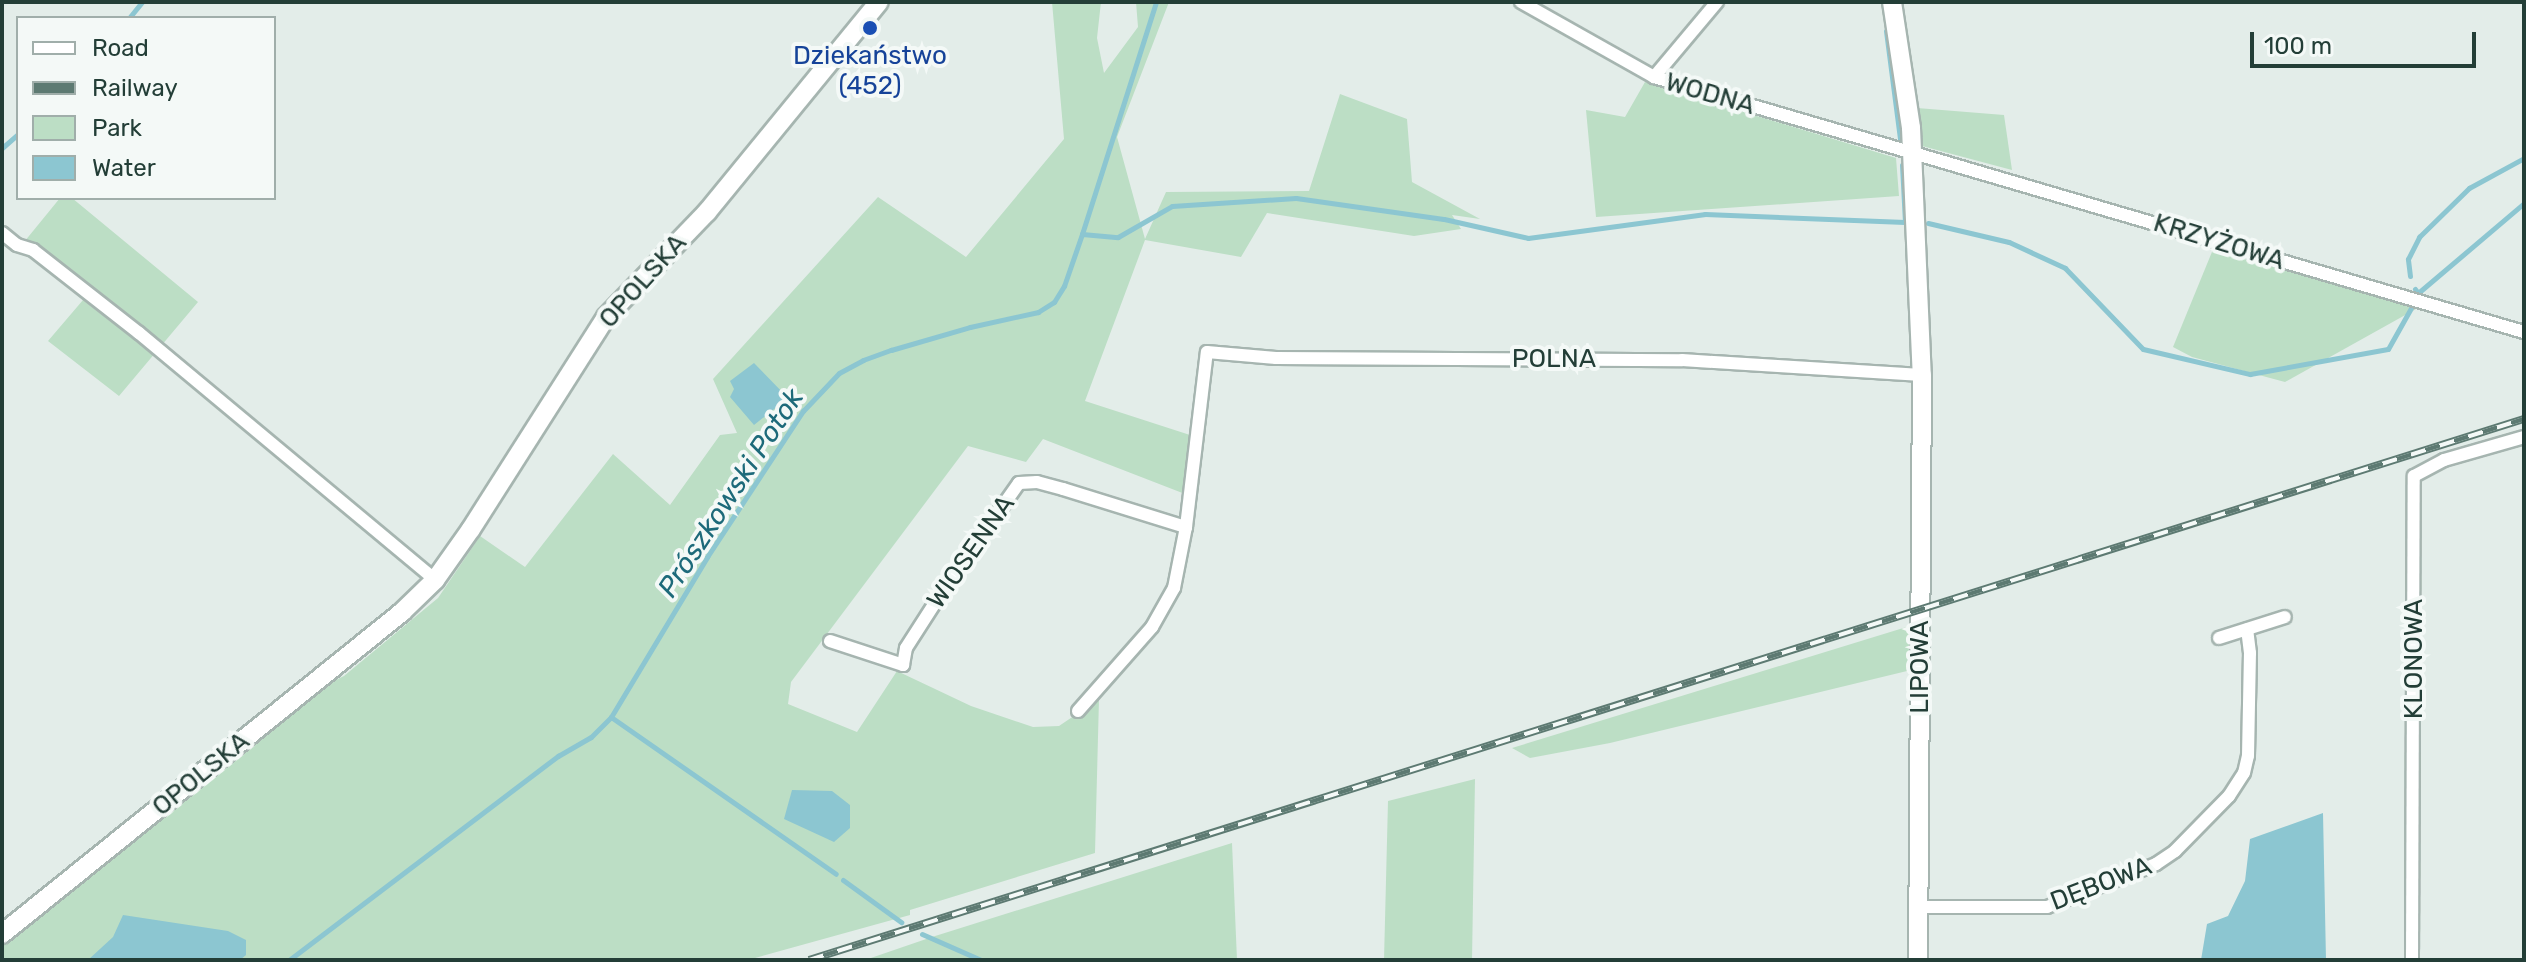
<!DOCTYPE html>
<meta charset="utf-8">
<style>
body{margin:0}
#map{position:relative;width:2526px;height:962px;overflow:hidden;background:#e3ede9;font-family:Rubik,sans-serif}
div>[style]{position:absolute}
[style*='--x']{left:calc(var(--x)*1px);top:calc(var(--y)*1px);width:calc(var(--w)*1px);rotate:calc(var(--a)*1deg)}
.green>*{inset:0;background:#bcdec5}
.water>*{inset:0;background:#8cc6d1}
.stream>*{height:5px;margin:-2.5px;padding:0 2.5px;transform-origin:2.5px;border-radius:2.5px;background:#8cc6d1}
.roads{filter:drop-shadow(2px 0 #a6b5b0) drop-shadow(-2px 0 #a6b5b0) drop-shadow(0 2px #a6b5b0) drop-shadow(0 -2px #a6b5b0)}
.street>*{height:12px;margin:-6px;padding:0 6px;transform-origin:6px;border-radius:6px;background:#fff}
.secondary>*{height:18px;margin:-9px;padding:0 9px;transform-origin:9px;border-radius:9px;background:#fff}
.rail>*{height:8px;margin-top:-4px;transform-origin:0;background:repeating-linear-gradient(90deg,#f4f9f7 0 15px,#5d7a72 0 30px);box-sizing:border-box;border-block:2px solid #5d7a72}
.dots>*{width:22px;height:22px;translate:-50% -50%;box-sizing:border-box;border:4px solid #f4f9f7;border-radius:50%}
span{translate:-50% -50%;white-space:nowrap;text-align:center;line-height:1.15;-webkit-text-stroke:8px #f4f9f7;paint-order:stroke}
.transit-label{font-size:26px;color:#164399}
.street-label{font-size:26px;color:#233e37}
.water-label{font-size:28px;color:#1d6a7a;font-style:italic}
.frame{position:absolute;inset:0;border:4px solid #233e37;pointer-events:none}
.legend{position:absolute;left:16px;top:16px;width:260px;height:184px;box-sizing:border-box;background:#f4f9f7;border:2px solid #a0aeaa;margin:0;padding:10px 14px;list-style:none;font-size:24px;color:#233e37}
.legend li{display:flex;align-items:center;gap:16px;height:40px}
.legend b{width:40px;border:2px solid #a0aeaa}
.scale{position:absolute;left:2250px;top:32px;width:226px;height:36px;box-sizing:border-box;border:4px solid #233e37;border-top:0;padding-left:10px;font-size:24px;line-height:28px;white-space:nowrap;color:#233e37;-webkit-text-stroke:6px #f4f9f7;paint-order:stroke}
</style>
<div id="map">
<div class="green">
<i style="clip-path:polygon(1052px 2px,1101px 2px,1097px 38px,1104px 73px,1138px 27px,1136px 2px,1169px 2px,1117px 137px,1145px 239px,1166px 192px,1309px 191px,1340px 94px,1407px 119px,1412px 182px,1480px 219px,1452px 215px,1461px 229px,1414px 236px,1267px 213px,1241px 257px,1145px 240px,1085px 401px,1190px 435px,1185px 494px,1043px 439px,1026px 462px,968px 446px,791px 682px,788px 704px,857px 732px,897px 671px,971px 706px,1033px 727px,1059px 726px,1099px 699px,1095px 853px,910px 910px,910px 915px,748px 960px,2px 960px,2px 945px,288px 703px,344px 676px,438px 598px,480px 536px,525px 567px,613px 454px,670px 505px,720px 435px,737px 433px,713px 379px,878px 197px,966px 257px,1064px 139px)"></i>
<i style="clip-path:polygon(1645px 82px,1896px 158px,1899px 196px,1596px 217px,1586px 110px,1625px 117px)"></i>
<i style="clip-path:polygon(1917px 108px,2004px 115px,2012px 170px,1922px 146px)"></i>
<i style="clip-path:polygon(60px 198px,72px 198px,198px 302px,119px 396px,48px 341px,83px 300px,20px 247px)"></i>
<i style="clip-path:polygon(2214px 247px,2416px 309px,2285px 382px,2192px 357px,2173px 347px)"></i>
<i style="clip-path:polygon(1913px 625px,1907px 671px,1610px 743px,1530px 758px,1512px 748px)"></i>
<i style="clip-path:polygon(1475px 779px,1472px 960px,1384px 960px,1388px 801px)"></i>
<i style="clip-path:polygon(1232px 843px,1237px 960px,865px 960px,932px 937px)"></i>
</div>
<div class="water">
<i style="clip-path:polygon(754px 363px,788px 398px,754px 425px,730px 397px,734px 389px,730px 381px)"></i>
<i style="clip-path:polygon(792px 790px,832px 791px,850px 805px,850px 828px,834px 842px,784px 819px)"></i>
<i style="clip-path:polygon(2323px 813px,2326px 960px,2201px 960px,2207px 924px,2228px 916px,2245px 881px,2250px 839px)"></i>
<i style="clip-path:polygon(123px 915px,228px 931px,246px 940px,246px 955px,240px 960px,88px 960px,113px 937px)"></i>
</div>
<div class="stream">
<i style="--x:129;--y:18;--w:21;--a:-51"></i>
<i style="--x:1886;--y:31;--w:116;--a:82.6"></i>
<i style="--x:2;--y:148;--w:21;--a:-41"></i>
<i style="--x:1928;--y:223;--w:83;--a:13.2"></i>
<i style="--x:2009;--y:242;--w:62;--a:24.9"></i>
<i style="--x:2065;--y:268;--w:112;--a:46.1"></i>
<i style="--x:2143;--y:349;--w:110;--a:13.2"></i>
<i style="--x:2250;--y:374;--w:140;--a:-10.3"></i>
<i style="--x:2388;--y:349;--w:47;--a:-60.7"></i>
<i style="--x:1082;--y:234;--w:36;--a:5"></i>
<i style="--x:1118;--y:237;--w:62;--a:-29.9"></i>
<i style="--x:1172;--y:206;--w:124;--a:-3.7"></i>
<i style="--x:1296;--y:198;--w:149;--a:8.1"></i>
<i style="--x:1444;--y:219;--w:86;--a:12.7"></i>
<i style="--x:1528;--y:238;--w:179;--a:-7.7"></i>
<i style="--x:1705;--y:214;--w:200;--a:2.3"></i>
<i style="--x:1905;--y:222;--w:57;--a:-93"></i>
<i style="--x:2410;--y:276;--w:17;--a:-97"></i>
<i style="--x:2408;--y:259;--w:25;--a:-63"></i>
<i style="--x:2419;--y:237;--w:70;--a:-44.4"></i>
<i style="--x:2469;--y:188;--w:63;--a:-28.6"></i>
<i style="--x:2415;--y:289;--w:5;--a:53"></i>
<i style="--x:2418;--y:293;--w:139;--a:-40.3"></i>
<i style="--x:611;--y:717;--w:274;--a:34.9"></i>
<i style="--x:843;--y:880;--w:72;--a:35.9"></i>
<i style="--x:922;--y:934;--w:64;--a:23.8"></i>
<i style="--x:289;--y:960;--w:338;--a:-37.2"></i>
<i style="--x:558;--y:756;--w:38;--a:-30"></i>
<i style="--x:591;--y:737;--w:28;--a:-45"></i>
<i style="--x:611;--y:717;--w:187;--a:-59"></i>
<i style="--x:707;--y:557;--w:175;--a:-56.7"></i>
<i style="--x:803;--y:411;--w:52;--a:-46.5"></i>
<i style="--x:839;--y:373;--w:27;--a:-28"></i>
<i style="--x:863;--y:360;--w:30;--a:-20"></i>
<i style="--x:891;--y:350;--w:82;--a:-16.2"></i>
<i style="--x:970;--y:327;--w:70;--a:-12.4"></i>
<i style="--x:1038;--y:312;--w:19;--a:-32"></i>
<i style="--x:1054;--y:302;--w:19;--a:-58"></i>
<i style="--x:1064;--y:286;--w:55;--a:-70.9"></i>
<i style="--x:1082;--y:234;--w:244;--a:-72.3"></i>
</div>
<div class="roads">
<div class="street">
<i style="--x:1521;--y:2;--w:153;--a:29.4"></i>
<i style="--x:1654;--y:77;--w:907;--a:16.34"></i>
<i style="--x:1654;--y:77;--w:98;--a:-50"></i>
<i style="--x:2;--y:233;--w:19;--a:39"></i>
<i style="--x:17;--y:245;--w:17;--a:17"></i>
<i style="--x:33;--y:250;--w:135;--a:38.1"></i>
<i style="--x:139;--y:333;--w:386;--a:39.8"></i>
<i style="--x:2219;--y:638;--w:69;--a:-17.7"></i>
<i style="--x:830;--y:641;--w:77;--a:18.2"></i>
<i style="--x:903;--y:665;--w:17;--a:-80"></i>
<i style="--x:906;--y:648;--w:63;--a:-57.3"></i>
<i style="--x:940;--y:595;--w:137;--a:-54.8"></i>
<i style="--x:1019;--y:483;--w:18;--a:-3"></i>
<i style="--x:1037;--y:482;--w:27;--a:15"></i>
<i style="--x:1063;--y:489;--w:129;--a:17.2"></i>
<i style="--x:1078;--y:711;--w:112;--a:-48.6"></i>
<i style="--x:1152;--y:627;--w:45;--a:-60.6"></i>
<i style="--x:1174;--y:588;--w:62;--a:-78.9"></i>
<i style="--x:1186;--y:527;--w:176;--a:-83.2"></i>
<i style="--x:1207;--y:352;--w:69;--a:5"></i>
<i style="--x:1276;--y:358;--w:406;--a:0.3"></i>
<i style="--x:1682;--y:360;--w:240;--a:3.6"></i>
<i style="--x:1918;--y:907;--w:129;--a:0"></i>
<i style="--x:2047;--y:907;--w:117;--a:-21.5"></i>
<i style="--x:2156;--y:864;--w:23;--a:-34"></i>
<i style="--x:2175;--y:851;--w:77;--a:-45.5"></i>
<i style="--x:2229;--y:796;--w:27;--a:-57"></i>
<i style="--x:2244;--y:773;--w:17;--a:-77"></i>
<i style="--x:2248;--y:756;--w:103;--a:-88.9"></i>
<i style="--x:2250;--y:653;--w:24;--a:-97"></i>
<i style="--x:2412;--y:960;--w:484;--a:-89.8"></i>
<i style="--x:2414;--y:476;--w:34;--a:-28"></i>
<i style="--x:2444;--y:460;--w:83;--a:-16"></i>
</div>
<div class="secondary">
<i style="--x:1892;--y:2;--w:127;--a:81.4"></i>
<i style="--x:1911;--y:128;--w:247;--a:87.5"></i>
<i style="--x:1922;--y:375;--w:585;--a:90.39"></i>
<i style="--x:2;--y:934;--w:514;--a:-38.83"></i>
<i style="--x:402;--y:612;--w:46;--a:-44.1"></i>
<i style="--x:435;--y:580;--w:62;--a:-54.8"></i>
<i style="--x:471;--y:529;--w:251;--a:-57.5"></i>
<i style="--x:606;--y:317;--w:146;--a:-46.1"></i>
<i style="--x:707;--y:212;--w:271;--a:-50.7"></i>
</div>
</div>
<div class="rail">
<i style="--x:809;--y:960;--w:1798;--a:-17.51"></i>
</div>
<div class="dots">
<i style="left:870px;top:28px;background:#1a4fb4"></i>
</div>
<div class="transit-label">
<span style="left:870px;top:71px">Dziekaństwo<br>(452)</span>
</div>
<div class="street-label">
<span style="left:1710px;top:94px;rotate:16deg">WODNA</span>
<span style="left:2219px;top:242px;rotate:17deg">KRZYŻOWA</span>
<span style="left:643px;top:281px;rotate:-48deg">OPOLSKA</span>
<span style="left:1554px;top:359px">POLNA</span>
<span style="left:971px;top:552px;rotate:-55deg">WIOSENNA</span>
<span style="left:2414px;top:659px;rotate:-90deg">KLONOWA</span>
<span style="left:1920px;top:667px;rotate:-90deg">LIPOWA</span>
<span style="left:201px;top:774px;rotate:-39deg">OPOLSKA</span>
<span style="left:2101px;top:884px;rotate:-21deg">DĘBOWA</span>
</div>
<div class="water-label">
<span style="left:731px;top:493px;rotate:-57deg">Prószkowski Potok</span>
</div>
<div class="frame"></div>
<ul class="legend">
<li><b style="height:10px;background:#fff"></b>Road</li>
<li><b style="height:10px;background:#5d7a72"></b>Railway</li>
<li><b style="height:22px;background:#bcdec5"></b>Park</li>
<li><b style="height:22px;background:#8cc6d1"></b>Water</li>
</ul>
<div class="scale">100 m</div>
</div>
